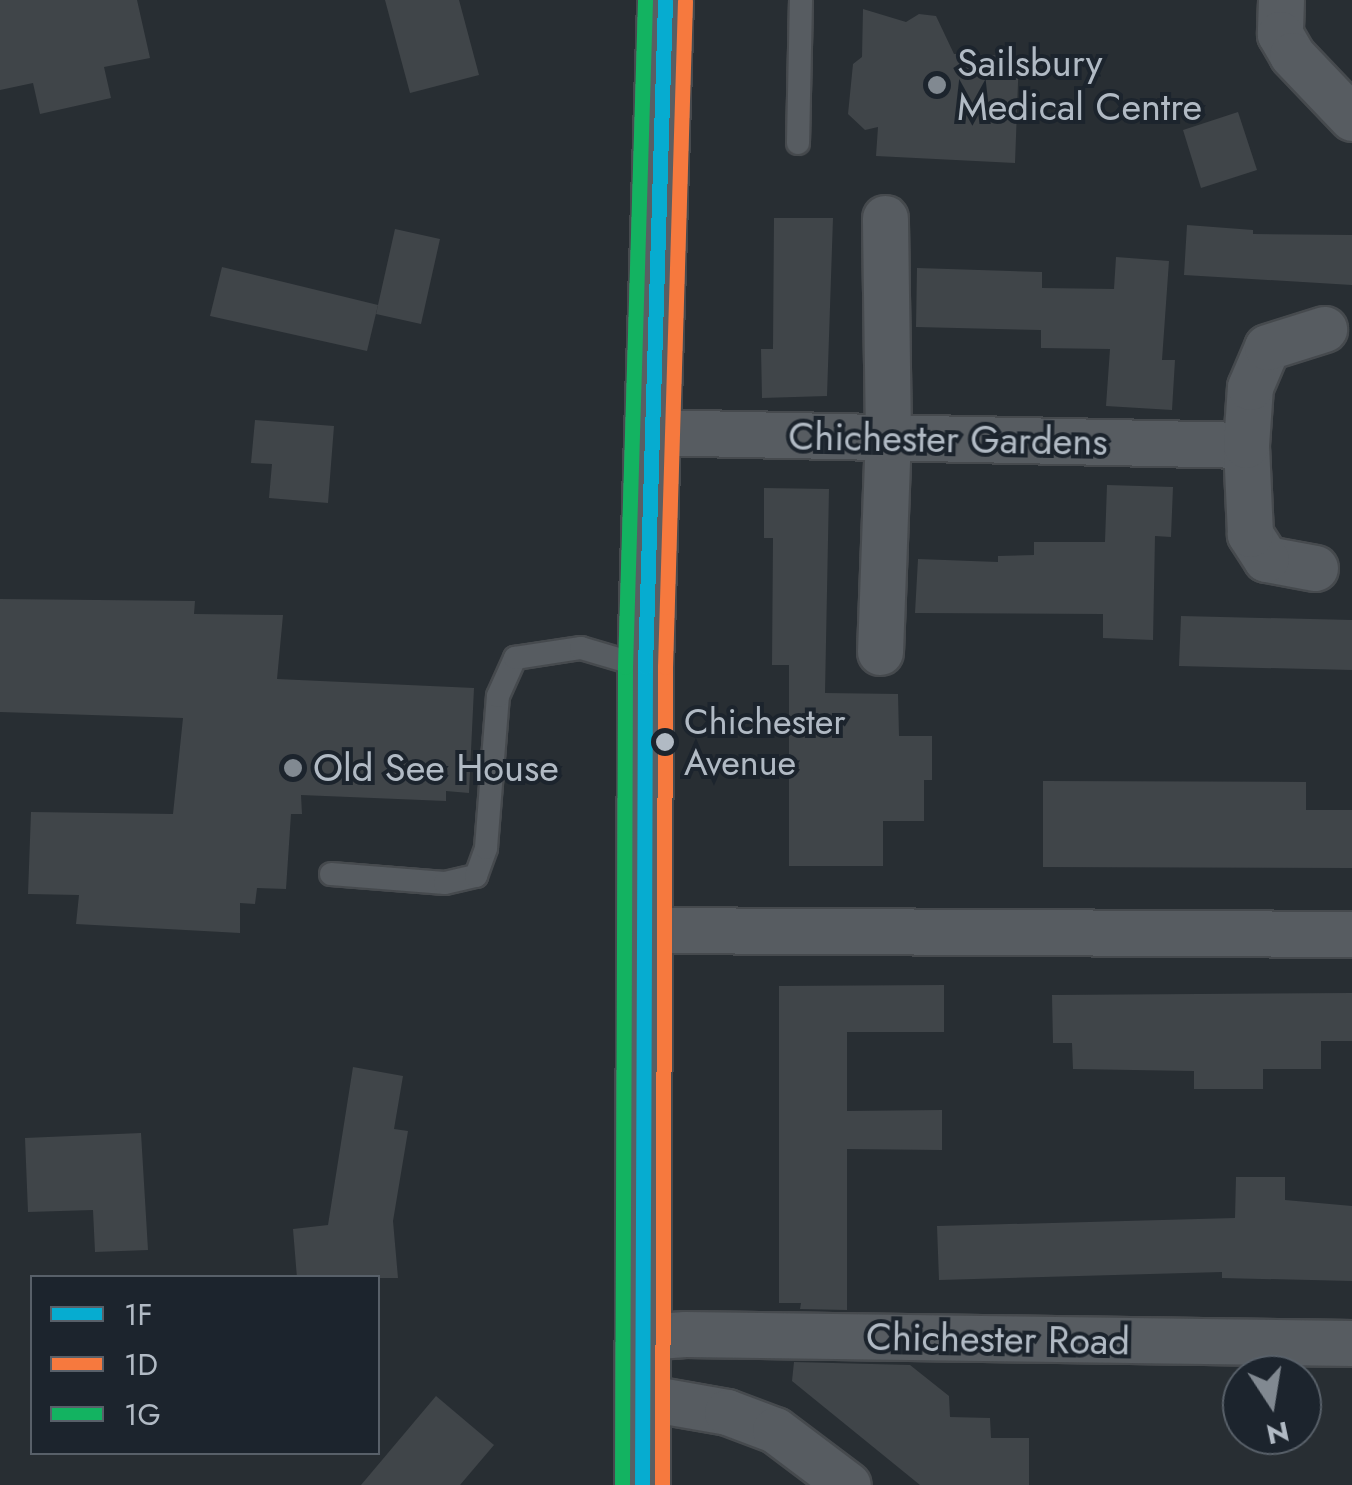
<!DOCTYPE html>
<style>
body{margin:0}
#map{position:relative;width:1352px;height:1485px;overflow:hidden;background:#282e33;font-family:Jost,sans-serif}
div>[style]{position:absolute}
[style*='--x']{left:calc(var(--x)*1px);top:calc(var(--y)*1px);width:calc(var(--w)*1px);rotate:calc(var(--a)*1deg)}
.building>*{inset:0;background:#404549}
.roads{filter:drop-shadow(2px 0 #464a4e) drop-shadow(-2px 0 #464a4e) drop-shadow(0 2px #464a4e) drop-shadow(0 -2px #464a4e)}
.lane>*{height:22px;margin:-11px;padding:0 11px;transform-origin:11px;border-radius:11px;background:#575c61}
.street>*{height:45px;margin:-22.5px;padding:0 22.5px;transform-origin:22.5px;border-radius:22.5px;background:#575c61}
.primary>*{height:55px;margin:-27.5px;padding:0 27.5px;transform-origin:27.5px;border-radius:27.5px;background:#595e63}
.bus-1>*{height:15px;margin:-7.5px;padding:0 7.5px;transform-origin:7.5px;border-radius:7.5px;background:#06acd0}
.bus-2>*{height:15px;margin:-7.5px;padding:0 7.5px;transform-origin:7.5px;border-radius:7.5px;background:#f6793e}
.bus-3>*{height:15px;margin:-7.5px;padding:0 7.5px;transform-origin:7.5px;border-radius:7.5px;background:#13b361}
.dots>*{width:28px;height:28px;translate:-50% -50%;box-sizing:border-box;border:5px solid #1c242d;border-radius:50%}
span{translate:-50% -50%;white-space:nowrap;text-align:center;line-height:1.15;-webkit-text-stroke:8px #1c242d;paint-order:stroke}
.bus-label{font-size:36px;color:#b1bac4}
.left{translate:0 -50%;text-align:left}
.poi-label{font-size:38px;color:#b1bac4}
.street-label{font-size:38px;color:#b1bac4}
.legend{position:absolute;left:30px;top:1275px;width:350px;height:180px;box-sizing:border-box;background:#1c242d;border:2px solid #586069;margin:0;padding:12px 18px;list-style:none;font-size:30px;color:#b1bac4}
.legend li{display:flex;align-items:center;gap:20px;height:50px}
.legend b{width:50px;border:2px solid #586069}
.north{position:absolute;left:1222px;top:1355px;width:100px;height:100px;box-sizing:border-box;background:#1c242d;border:2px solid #586069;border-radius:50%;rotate:168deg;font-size:28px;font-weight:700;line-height:40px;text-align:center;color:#b1bac4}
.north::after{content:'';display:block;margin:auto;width:35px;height:45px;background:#818991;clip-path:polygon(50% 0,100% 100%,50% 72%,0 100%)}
</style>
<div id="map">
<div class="building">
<i style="clip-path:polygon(0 0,137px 0,150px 58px,104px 67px,111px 98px,40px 114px,33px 83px,0 90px)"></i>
<i style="clip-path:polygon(385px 0,459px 0,479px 75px,410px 93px)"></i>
<i style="clip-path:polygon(863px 9px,906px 22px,919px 14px,936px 16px,954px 54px,1019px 56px,1015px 163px,876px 156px,878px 127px,865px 130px,848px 114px,853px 64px,862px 57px)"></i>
<i style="clip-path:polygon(1238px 112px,1257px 170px,1201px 188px,1183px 130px)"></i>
<i style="clip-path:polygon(774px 218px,833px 218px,827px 396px,762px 398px,761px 349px,773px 349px)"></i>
<i style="clip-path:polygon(1187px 225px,1253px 230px,1253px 234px,1352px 235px,1352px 285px,1184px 275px)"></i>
<i style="clip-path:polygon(395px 229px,440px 239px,421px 324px,376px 314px)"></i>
<i style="clip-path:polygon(1116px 257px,1169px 261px,1162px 360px,1175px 360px,1172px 410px,1106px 406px,1110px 349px,1041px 348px,1041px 330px,916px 327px,917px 268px,1042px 272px,1042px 288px,1114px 289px)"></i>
<i style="clip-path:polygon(222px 267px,378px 305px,367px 351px,210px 316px)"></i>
<i style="clip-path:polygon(255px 420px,334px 426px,328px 503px,269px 498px,272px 464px,251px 463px)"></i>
<i style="clip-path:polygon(1107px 485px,1173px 487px,1171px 537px,1155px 536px,1153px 640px,1103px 638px,1103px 614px,915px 613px,918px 559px,998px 562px,998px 556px,1034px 555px,1034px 542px,1105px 542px)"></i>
<i style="clip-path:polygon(764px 488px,829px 489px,825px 693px,898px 694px,899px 736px,932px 736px,932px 780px,924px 780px,924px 821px,883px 821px,883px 866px,789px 866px,789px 665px,772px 665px,773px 538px,764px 538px)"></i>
<i style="clip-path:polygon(0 599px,195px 601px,194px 614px,283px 615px,277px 679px,474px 688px,469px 793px,446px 791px,446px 801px,301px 795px,302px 814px,291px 814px,286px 889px,257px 888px,255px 904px,240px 903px,240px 933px,76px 924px,79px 895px,28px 894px,31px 812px,173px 814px,183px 718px,0 712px)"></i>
<i style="clip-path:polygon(1181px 616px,1352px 620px,1352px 670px,1179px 666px)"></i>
<i style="clip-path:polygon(1043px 781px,1306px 782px,1306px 810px,1352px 810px,1352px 868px,1043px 867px)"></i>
<i style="clip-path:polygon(944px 985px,944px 1032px,847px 1032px,847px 1111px,942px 1110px,942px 1150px,847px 1149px,847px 1310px,800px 1309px,801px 1303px,779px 1303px,779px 986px)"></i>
<i style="clip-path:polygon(1352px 993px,1352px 1041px,1321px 1041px,1321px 1069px,1263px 1069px,1263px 1089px,1194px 1089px,1194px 1071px,1073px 1069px,1072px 1043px,1053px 1043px,1052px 995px)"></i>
<i style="clip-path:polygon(353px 1067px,403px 1076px,394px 1129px,408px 1131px,393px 1221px,398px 1278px,297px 1278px,293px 1229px,328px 1225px)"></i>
<i style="clip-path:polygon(141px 1133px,148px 1250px,95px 1252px,93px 1210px,28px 1212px,25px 1138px)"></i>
<i style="clip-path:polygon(1236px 1177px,1285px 1177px,1285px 1200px,1352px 1206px,1352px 1281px,1222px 1278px,1222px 1272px,939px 1280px,937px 1226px,1235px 1218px)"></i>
<i style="clip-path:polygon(794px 1362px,910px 1365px,949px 1396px,950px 1417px,990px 1418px,991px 1438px,1029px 1438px,1029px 1485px,920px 1485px,792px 1381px)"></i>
<i style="clip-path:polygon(436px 1396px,494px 1445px,460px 1485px,361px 1485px)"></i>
</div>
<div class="roads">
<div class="lane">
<i style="--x:798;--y:143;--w:143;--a:-88.8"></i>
<i style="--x:331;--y:874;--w:114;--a:4.5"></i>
<i style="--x:445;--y:883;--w:32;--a:-13"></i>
<i style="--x:476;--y:876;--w:30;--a:-70"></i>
<i style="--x:486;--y:848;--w:152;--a:-85.5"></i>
<i style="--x:498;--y:696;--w:42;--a:-65.9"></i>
<i style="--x:515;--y:658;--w:67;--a:-8.6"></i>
<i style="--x:581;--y:648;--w:67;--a:16.5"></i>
</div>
<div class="street">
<i style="--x:1281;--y:0;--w:34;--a:92"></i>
<i style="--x:1280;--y:34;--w:24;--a:60"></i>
<i style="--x:1292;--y:55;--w:87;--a:46.4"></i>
<i style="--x:650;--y:432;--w:596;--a:1.25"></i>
<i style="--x:1315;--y:568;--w:50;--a:-169.6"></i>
<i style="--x:1266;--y:559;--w:30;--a:-123"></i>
<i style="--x:1250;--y:534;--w:89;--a:-92.6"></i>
<i style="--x:1246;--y:445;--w:58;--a:-86.1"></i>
<i style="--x:1250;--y:387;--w:43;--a:-67"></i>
<i style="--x:1267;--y:347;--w:60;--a:-17.5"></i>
<i style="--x:880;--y:652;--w:215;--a:-87.9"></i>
<i style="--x:888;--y:437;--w:219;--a:-90.8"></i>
<i style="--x:643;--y:930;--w:709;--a:0.32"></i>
<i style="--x:643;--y:1337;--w:42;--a:-4.1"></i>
<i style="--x:685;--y:1334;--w:667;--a:0.77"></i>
<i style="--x:642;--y:1397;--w:86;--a:10"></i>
<i style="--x:727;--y:1412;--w:51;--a:20.6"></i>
<i style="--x:775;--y:1430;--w:91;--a:37"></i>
</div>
<div class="primary">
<i style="--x:642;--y:1485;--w:818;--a:-89.79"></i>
<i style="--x:645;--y:667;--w:667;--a:-88.28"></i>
</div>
</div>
<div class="bus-1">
<i style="--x:642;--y:1485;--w:818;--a:-89.79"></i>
<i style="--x:645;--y:667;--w:667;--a:-88.28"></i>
</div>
<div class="bus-2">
<i style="--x:662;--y:1485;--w:818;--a:-89.79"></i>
<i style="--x:665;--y:667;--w:666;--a:-88.28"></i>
</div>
<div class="bus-3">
<i style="--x:622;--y:1485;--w:818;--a:-89.79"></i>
<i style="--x:625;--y:667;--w:667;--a:-88.28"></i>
</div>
<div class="dots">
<i style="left:937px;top:85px;background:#818991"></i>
<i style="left:665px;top:742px;background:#b1bac4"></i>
<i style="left:293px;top:768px;background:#818991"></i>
</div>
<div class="bus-label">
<span class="left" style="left:684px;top:742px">Chichester<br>Avenue</span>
</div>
<div class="poi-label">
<span class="left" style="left:957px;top:85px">Sailsbury<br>Medical Centre</span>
<span class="left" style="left:313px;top:768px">Old See House</span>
</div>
<div class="street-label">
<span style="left:948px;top:439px;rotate:1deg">Chichester Gardens</span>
<span style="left:998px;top:1339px;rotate:1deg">Chichester Road</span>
</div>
<ul class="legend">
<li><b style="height:12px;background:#06acd0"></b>1F</li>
<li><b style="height:12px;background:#f6793e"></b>1D</li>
<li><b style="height:12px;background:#13b361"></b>1G</li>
</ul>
<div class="north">N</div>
</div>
